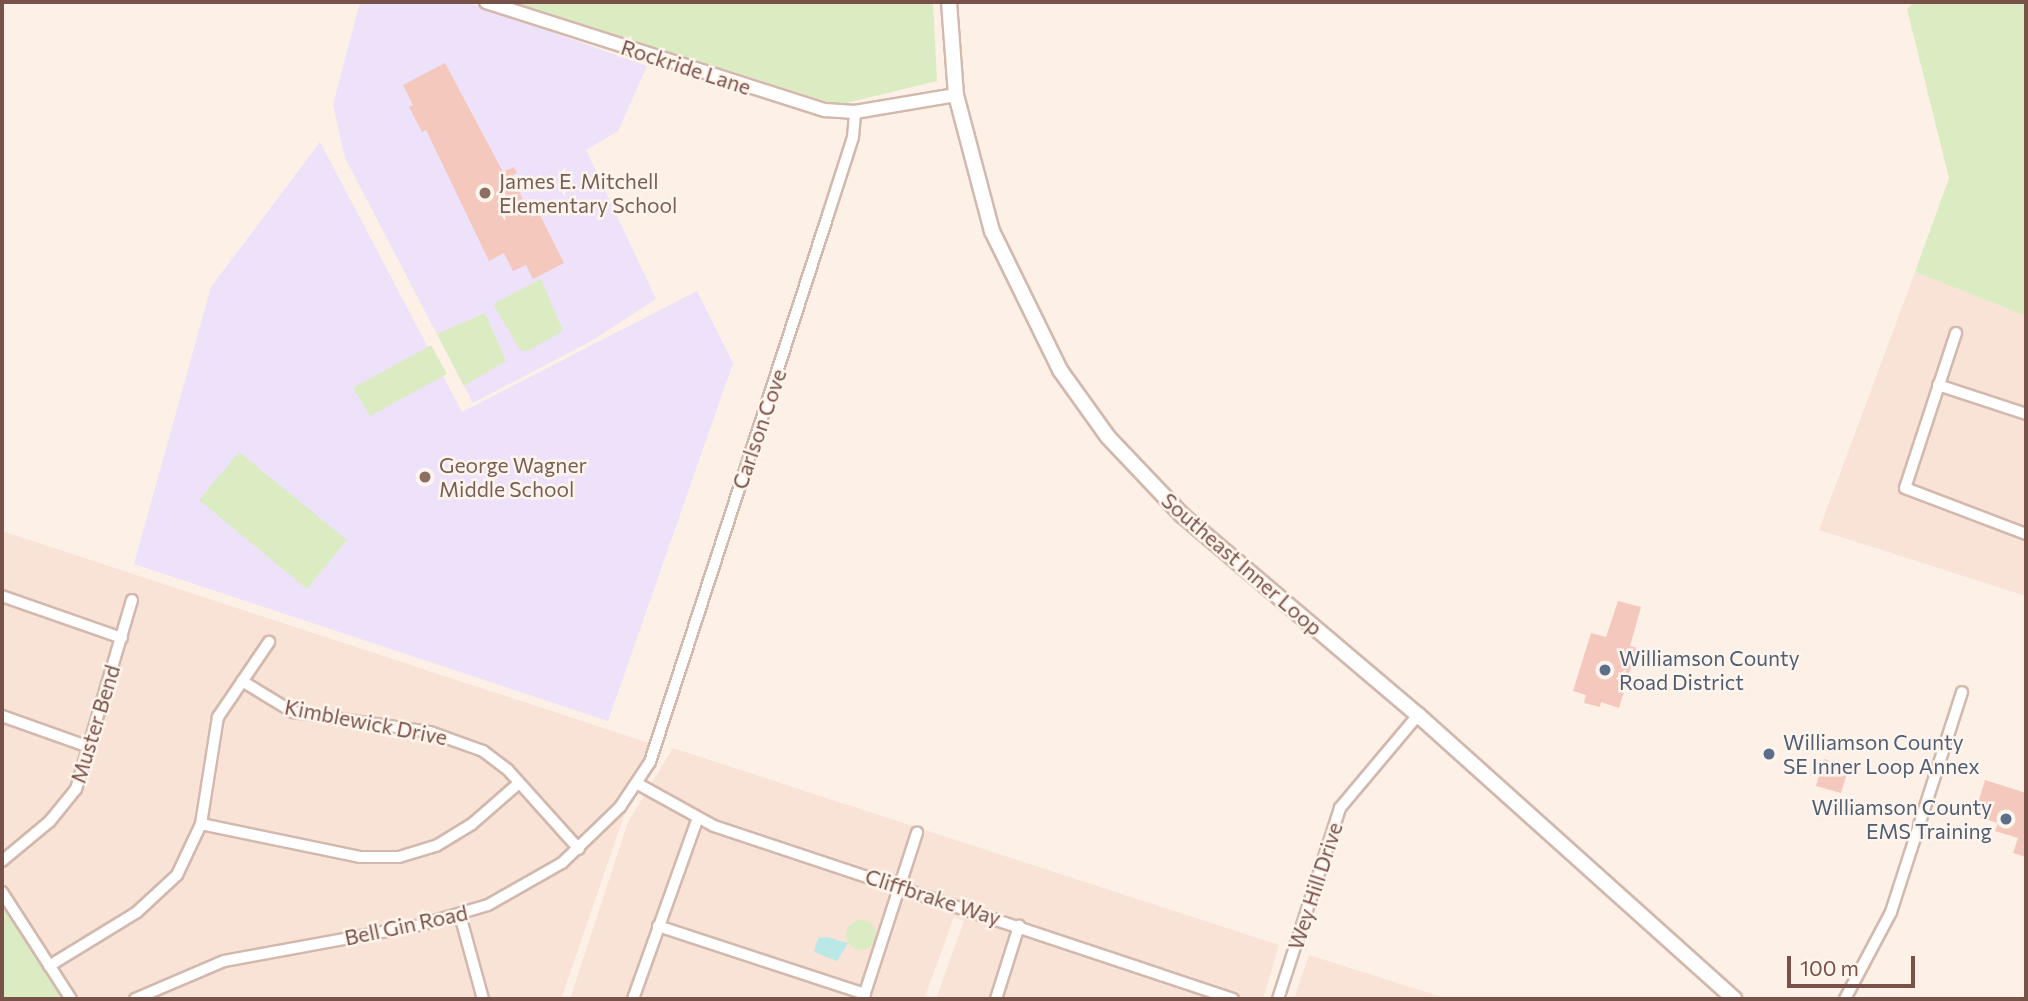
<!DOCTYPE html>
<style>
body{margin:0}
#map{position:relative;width:2028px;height:1001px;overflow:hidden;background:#fdf0e6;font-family:Commissioner,sans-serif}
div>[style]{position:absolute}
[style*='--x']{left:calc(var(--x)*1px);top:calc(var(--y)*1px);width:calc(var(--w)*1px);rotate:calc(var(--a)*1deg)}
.residential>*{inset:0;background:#f8e3d6}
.education>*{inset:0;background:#ede2fa}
.green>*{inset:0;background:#dbecc3}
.round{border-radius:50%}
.water>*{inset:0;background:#b9e8e7}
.building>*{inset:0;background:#f4c8bc}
.roads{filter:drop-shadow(2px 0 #d2b8ad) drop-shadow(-2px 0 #d2b8ad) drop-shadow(0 2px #d2b8ad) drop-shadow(0 -2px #d2b8ad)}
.minor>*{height:10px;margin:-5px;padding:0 5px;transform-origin:5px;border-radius:5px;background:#fff}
.tertiary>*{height:12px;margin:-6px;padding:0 6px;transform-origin:6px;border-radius:6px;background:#fff}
.secondary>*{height:14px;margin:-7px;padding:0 7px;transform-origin:7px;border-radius:7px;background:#fff}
.dots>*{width:19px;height:19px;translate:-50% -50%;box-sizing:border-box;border:4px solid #fff5ed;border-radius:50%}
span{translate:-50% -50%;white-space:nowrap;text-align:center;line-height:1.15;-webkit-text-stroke:5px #fff5ed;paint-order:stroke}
.street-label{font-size:21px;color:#785149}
.education-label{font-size:21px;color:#785e54}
.left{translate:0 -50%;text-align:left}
.service-label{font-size:21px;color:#4e5e75}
.right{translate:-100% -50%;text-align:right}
.frame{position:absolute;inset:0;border:4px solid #785149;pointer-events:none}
.scale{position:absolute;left:1787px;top:956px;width:128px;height:32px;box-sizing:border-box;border:4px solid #785149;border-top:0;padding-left:9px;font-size:21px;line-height:24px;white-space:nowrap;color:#785149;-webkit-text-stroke:5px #fff5ed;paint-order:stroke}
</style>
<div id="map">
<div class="residential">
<i style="clip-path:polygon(1915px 272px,2026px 316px,2026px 596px,1819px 530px)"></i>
<i style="clip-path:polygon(2px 531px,649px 743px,561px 999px,2px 999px)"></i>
<i style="clip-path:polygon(673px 748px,1279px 945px,1263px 999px,936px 999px,964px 921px,954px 917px,924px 999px,570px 999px,628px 822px)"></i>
<i style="clip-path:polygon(1309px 955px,1448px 999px,1294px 999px)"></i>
</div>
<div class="education">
<i style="clip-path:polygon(360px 2px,467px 2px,647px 66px,618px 131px,586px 150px,656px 299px,593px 340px,473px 403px,345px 158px,333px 105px)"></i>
<i style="clip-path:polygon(320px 142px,462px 412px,697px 291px,733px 363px,608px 721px,134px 564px,211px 287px)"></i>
</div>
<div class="green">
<i style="clip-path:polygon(513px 2px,933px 2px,937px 81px,838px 105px)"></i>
<i style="clip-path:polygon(1914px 2px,2026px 2px,2026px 316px,1915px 272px,1949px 178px,1907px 9px)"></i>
<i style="clip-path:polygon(541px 279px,563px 331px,528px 351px,520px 350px,493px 304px)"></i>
<i style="clip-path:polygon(485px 313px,506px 361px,464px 386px,437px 334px)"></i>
<i style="clip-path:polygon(431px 345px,447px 374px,370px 416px,353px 388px)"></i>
<i style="clip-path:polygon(239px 452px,347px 540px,307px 589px,199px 500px)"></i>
<i style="clip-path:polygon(2px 904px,57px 991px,64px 999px,2px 999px)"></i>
<i class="round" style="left:846px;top:920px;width:30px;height:30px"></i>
</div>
<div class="water">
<i style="clip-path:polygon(827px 937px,848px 943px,837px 961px,814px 952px,818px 938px)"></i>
</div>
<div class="building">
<i style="clip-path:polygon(445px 63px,503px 172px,514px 167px,517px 173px,511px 176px,532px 217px,539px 213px,564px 263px,533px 279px,526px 265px,513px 271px,504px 253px,489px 261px,426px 130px,422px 132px,409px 107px,413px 105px,403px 85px)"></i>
<i style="clip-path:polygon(1618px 601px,1641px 607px,1630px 646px,1637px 648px,1619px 708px,1601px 702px,1600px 707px,1584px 703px,1586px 695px,1573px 691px,1591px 633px,1606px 637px)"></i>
<i style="clip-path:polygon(1824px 759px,1849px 767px,1841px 793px,1816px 786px)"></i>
<i style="clip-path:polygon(1985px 780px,2026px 793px,2026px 857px,2013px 853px,2018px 838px,1995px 831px,1998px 823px,1974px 816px)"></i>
</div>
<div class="roads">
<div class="minor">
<i style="--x:1956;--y:333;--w:163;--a:108.2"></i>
<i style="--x:1905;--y:488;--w:129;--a:20.8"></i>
<i style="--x:1938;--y:385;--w:93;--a:18.2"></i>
<i style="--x:2;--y:596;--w:127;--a:19.3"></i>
<i style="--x:242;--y:681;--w:60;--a:31.3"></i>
<i style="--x:293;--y:712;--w:138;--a:8.3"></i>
<i style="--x:430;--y:732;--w:56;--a:19.7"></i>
<i style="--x:483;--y:751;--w:31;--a:37"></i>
<i style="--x:508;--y:770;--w:106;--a:48.1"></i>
<i style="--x:2;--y:716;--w:92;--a:19.6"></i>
<i style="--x:638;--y:784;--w:87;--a:28.9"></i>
<i style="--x:714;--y:826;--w:547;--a:18.43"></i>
<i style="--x:201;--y:824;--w:162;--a:11.7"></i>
<i style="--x:360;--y:857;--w:39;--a:0"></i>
<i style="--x:399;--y:857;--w:39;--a:-17"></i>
<i style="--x:436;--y:846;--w:42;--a:-31.4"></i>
<i style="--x:472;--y:824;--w:62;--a:-41.1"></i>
<i style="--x:2;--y:861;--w:62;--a:-39.8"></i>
<i style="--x:50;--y:821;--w:41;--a:-50.9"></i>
<i style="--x:76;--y:789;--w:197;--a:-73.5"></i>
<i style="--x:2;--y:892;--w:127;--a:57.2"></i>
<i style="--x:460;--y:915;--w:87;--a:74.7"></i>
<i style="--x:658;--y:926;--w:218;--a:18.2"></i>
<i style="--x:49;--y:966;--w:103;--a:-31.5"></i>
<i style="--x:137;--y:912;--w:54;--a:-42.8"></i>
<i style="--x:177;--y:875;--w:56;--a:-64.8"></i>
<i style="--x:201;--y:824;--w:108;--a:-81"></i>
<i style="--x:218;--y:717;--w:91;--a:-55.8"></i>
<i style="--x:135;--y:999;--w:97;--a:-23.1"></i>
<i style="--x:224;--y:961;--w:199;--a:-10.4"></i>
<i style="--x:420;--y:925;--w:71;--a:-16.4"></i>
<i style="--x:488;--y:905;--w:85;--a:-29.6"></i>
<i style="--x:562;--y:863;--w:81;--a:-44"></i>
<i style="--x:620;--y:807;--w:54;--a:-56.3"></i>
<i style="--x:650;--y:762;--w:575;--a:-71.97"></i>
<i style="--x:828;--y:215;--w:82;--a:-72.2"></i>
<i style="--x:853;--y:137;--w:25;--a:-85"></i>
<i style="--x:633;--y:999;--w:190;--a:-70.3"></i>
<i style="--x:863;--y:999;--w:175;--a:-72"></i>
<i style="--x:996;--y:999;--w:77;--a:-72.5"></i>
<i style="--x:1278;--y:999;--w:201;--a:-72"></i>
<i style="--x:1340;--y:808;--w:121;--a:-50"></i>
<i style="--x:1845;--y:999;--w:98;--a:-62.1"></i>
<i style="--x:1891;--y:912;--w:231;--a:-72.1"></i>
</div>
<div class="tertiary">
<i style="--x:486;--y:2;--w:356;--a:17.7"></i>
<i style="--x:825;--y:110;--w:30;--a:4"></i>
<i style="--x:855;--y:112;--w:102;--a:-9.6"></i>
</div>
<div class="secondary">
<i style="--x:949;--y:2;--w:93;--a:85.7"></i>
<i style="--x:956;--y:95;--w:141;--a:75.2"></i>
<i style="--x:992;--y:231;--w:155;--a:63.9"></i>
<i style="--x:1060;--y:370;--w:82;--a:54.4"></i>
<i style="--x:1108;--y:437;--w:108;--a:46.5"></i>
<i style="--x:1182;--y:515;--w:309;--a:40.3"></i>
<i style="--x:1418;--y:715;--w:425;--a:41.9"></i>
</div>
</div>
<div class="dots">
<i style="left:485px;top:193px;background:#8d6e63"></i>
<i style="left:425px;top:477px;background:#8d6e63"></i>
<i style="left:1605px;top:670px;background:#5c6f8a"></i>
<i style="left:1769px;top:754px;background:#5c6f8a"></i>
<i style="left:2006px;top:819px;background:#5c6f8a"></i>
</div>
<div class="street-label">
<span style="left:686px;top:67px;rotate:18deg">Rockride Lane</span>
<span style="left:759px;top:429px;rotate:-71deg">Carlson Cove</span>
<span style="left:1242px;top:564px;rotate:41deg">Southeast Inner Loop</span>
<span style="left:366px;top:722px;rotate:11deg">Kimblewick Drive</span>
<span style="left:95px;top:724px;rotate:-73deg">Muster Bend</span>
<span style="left:1315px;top:886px;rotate:-72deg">Wey Hill Drive</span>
<span style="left:933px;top:897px;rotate:18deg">Cliffbrake Way</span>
<span style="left:406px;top:925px;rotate:-12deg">Bell Gin Road</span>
</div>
<div class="education-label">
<span class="left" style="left:499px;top:193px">James E. Mitchell<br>Elementary School</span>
<span class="left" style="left:439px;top:477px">George Wagner<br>Middle School</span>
</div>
<div class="service-label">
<span class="left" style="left:1619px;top:670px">Williamson County<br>Road District</span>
<span class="left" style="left:1783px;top:754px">Williamson County<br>SE Inner Loop Annex</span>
<span class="right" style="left:1992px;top:819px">Williamson County<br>EMS Training</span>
</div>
<div class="frame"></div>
<div class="scale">100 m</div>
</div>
